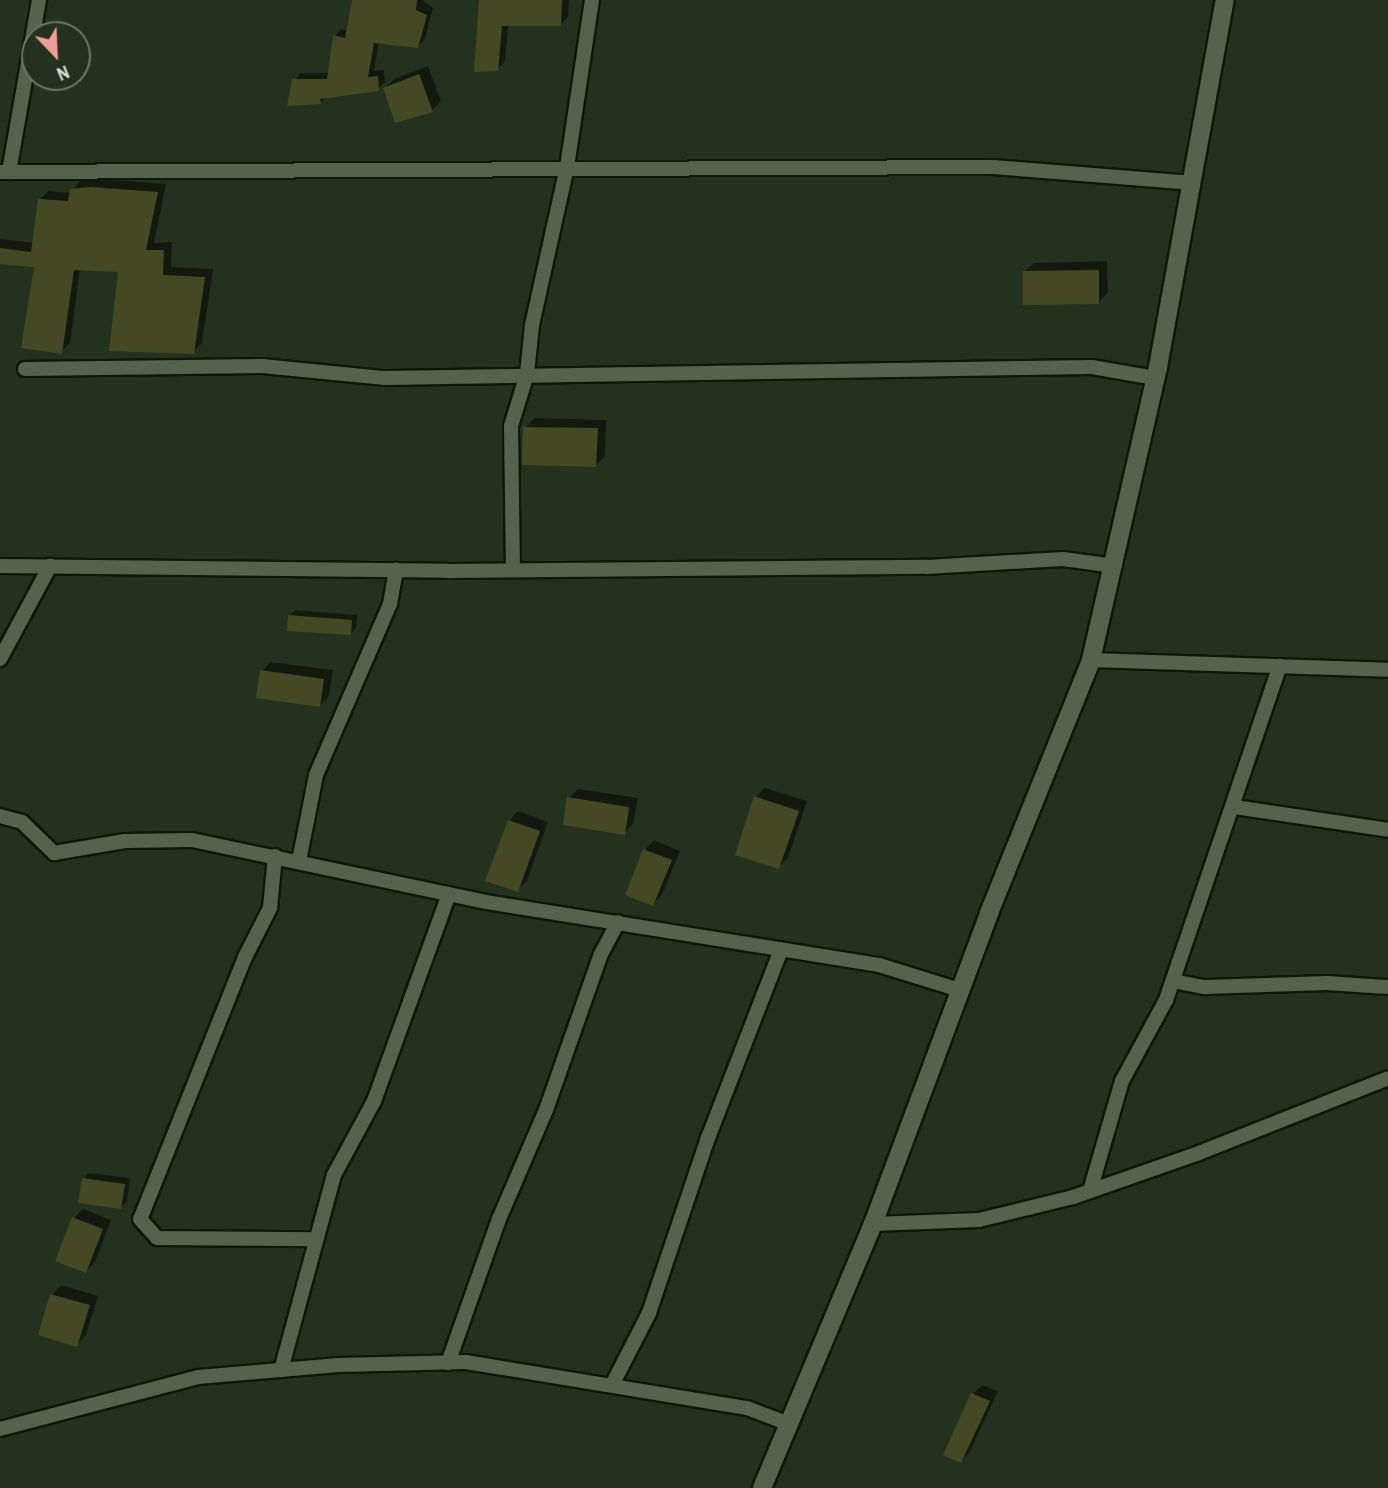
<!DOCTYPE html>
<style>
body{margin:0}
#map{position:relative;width:1388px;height:1488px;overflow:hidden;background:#23321f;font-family:"Archivo Narrow",sans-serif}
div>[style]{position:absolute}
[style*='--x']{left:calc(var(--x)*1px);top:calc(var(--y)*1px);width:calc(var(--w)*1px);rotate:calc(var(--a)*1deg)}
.shadow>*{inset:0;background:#0007}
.building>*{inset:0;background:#444923}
.roads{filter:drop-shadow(2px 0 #0b1908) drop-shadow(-2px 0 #0b1908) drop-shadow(0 2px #0b1908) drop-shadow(0 -2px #0b1908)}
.minor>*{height:14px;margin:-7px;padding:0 7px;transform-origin:7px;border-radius:7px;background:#53634e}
.tertiary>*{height:18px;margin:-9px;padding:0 9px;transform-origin:9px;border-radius:9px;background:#53634e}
span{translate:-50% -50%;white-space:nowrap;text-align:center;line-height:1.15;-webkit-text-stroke:5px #23321f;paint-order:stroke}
.north{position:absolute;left:21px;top:21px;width:70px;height:70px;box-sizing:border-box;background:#23321f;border:2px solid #6a7767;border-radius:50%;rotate:157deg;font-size:19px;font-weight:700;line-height:28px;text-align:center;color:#d5dfd3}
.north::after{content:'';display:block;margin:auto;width:24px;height:32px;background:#f59c96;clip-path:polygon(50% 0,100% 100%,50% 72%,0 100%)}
</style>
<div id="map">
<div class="shadow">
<i style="clip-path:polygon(353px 0,422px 0,433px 8px,425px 39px,418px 46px,379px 41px,374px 71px,384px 70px,385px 82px,378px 89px,327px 96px,320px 103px,294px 80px,301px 73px,330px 73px,335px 36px,341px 29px,348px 31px)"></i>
<i style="clip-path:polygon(481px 0,569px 0,568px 17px,561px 24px,508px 26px,505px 61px,498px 69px)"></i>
<i style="clip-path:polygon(428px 66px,441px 101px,432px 110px,385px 88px,394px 79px)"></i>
<i style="clip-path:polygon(100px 179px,166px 184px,154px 243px,172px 242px,171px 267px,213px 269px,202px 343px,193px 352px,120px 271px,80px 269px,70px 343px,61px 352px,36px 265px,0 263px,0 239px,34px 243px,39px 200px,48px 191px,71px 193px,80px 181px)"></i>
<i style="clip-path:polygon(1107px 261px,1108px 293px,1099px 302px,1024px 272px,1034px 263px)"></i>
<i style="clip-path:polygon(535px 418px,606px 420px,605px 456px,596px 465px,525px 428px)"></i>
<i style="clip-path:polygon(295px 610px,357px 615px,356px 628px,351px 634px,289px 616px)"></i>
<i style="clip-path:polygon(271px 662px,333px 670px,329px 696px,320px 705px,262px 671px)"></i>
<i style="clip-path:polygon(765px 788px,807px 801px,788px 858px,779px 867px,755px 797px)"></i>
<i style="clip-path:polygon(578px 789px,638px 798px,633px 824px,624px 833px,569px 798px)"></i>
<i style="clip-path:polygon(518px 811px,548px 822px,527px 881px,517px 890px,509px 821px)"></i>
<i style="clip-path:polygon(654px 840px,680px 851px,662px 895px,653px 904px,627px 894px,645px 850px)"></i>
<i style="clip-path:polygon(89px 1173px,130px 1178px,127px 1201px,121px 1207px,84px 1178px)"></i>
<i style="clip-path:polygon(83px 1209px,111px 1220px,95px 1262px,86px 1271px,74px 1218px)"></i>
<i style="clip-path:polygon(61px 1285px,98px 1296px,86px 1335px,76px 1345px,40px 1334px,52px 1295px)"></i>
<i style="clip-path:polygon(982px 1385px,998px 1391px,970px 1452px,961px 1461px,973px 1394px)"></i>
</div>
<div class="building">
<i style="clip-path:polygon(352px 0,417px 0,416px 10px,427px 15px,418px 48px,374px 43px,368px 77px,378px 76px,379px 91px,320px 99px,321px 104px,287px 106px,292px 79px,327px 79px,333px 35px,345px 38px)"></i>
<i style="clip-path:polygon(479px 0,562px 0,561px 26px,502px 26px,498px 71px,474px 72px)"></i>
<i style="clip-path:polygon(419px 74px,433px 112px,395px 123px,383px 88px)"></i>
<i style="clip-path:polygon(90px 187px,158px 192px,146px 250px,164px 250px,163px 275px,205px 277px,194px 354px,109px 351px,118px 272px,74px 270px,62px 354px,21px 348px,34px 267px,0 264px,0 248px,31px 252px,38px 199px,68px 201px,70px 189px)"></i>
<i style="clip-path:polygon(1099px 270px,1099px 304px,1023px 305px,1023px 271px)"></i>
<i style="clip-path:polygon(523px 427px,598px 428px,596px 467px,522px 465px)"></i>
<i style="clip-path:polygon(288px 615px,352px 620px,351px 635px,287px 631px)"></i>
<i style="clip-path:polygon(260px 670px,324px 679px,320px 707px,256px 698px)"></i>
<i style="clip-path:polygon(754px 796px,799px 811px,779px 869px,735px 855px)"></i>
<i style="clip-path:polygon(567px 797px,629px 807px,625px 835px,563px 825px)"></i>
<i style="clip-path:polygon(508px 820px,540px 831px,518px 892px,485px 881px)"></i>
<i style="clip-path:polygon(643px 849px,672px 860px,653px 906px,625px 895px)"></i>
<i style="clip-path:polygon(82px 1178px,125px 1184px,121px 1209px,78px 1203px)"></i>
<i style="clip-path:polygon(72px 1217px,103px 1229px,86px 1273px,55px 1261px)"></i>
<i style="clip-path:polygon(50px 1294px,90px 1305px,77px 1347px,38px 1335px)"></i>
<i style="clip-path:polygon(971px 1393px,990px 1401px,961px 1463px,943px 1455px)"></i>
</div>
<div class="roads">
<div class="minor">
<i style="--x:0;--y:172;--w:994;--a:-0.29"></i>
<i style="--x:994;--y:167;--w:199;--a:4.6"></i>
<i style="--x:9;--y:172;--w:175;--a:-80.1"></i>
<i style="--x:25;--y:369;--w:237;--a:-0.7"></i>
<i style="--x:262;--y:366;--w:124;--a:5.6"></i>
<i style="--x:385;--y:378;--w:707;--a:-0.89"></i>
<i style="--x:1092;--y:367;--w:64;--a:9.9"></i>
<i style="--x:0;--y:566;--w:448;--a:0.6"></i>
<i style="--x:448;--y:571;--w:479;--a:-0.5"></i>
<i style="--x:927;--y:567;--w:136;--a:-3.4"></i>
<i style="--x:1063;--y:559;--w:52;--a:7.7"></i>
<i style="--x:513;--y:570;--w:144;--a:-90.8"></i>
<i style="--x:511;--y:426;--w:54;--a:-72.9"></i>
<i style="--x:527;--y:374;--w:49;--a:-84.2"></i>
<i style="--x:532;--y:325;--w:162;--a:-77.5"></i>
<i style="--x:567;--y:167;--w:169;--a:-81.5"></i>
<i style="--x:0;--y:659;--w:106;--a:-61.7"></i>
<i style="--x:1091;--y:660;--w:297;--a:1.9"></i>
<i style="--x:1235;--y:807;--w:155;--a:8.5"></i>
<i style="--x:0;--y:816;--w:23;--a:15"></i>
<i style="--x:22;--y:822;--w:45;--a:44.1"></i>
<i style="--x:54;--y:853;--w:72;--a:-9.6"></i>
<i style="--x:125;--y:841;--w:67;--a:-0.9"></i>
<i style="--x:192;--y:840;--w:300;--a:11.9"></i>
<i style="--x:486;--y:902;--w:398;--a:9.1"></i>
<i style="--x:879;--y:965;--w:85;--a:17.2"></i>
<i style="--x:275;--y:856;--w:52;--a:95.5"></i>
<i style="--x:270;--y:908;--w:55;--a:117"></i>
<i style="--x:245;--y:957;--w:282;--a:111.8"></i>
<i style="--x:140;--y:1219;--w:25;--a:48"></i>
<i style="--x:157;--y:1238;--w:157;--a:0.4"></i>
<i style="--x:299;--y:861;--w:88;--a:-78.8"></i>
<i style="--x:316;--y:775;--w:186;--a:-66.6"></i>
<i style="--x:390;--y:604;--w:35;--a:-80"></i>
<i style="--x:1173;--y:981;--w:33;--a:11"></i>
<i style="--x:1205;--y:987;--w:122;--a:-1.9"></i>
<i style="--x:1327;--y:983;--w:61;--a:3.8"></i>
<i style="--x:1090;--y:1191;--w:115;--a:-73.8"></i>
<i style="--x:1122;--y:1081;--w:92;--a:-61.5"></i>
<i style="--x:1166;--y:1000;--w:353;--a:-71.2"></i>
<i style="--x:873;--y:1224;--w:106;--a:-2.2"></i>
<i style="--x:979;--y:1220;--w:97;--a:-13.7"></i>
<i style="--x:1073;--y:1197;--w:133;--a:-19.2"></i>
<i style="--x:1199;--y:1153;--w:203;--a:-21.6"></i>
<i style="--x:448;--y:1363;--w:153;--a:-70.5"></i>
<i style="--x:499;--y:1219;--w:119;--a:-66.7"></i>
<i style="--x:546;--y:1110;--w:165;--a:-70.6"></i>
<i style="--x:601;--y:954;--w:36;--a:-62"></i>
<i style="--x:281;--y:1370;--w:202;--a:-74.8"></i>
<i style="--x:334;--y:1175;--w:84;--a:-61.6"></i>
<i style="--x:374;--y:1101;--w:220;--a:-70.1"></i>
<i style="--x:612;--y:1385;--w:81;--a:-62.8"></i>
<i style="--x:649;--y:1313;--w:185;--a:-71.4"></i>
<i style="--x:708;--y:1138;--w:202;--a:-68.8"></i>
<i style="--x:0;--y:1429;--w:205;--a:-14.7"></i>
<i style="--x:198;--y:1377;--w:141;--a:-4.9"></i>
<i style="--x:338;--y:1365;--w:128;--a:-1.3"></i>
<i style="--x:466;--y:1362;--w:285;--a:9.3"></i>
<i style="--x:747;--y:1408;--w:45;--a:20.9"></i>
</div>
<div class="tertiary">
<i style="--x:762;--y:1488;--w:286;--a:-67.2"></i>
<i style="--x:873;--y:1224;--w:332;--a:-69.5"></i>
<i style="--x:989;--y:913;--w:273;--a:-68"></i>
<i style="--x:1091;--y:660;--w:301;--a:-77.1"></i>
<i style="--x:1158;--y:367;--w:373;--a:-79.7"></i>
</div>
</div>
<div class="north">N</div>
</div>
